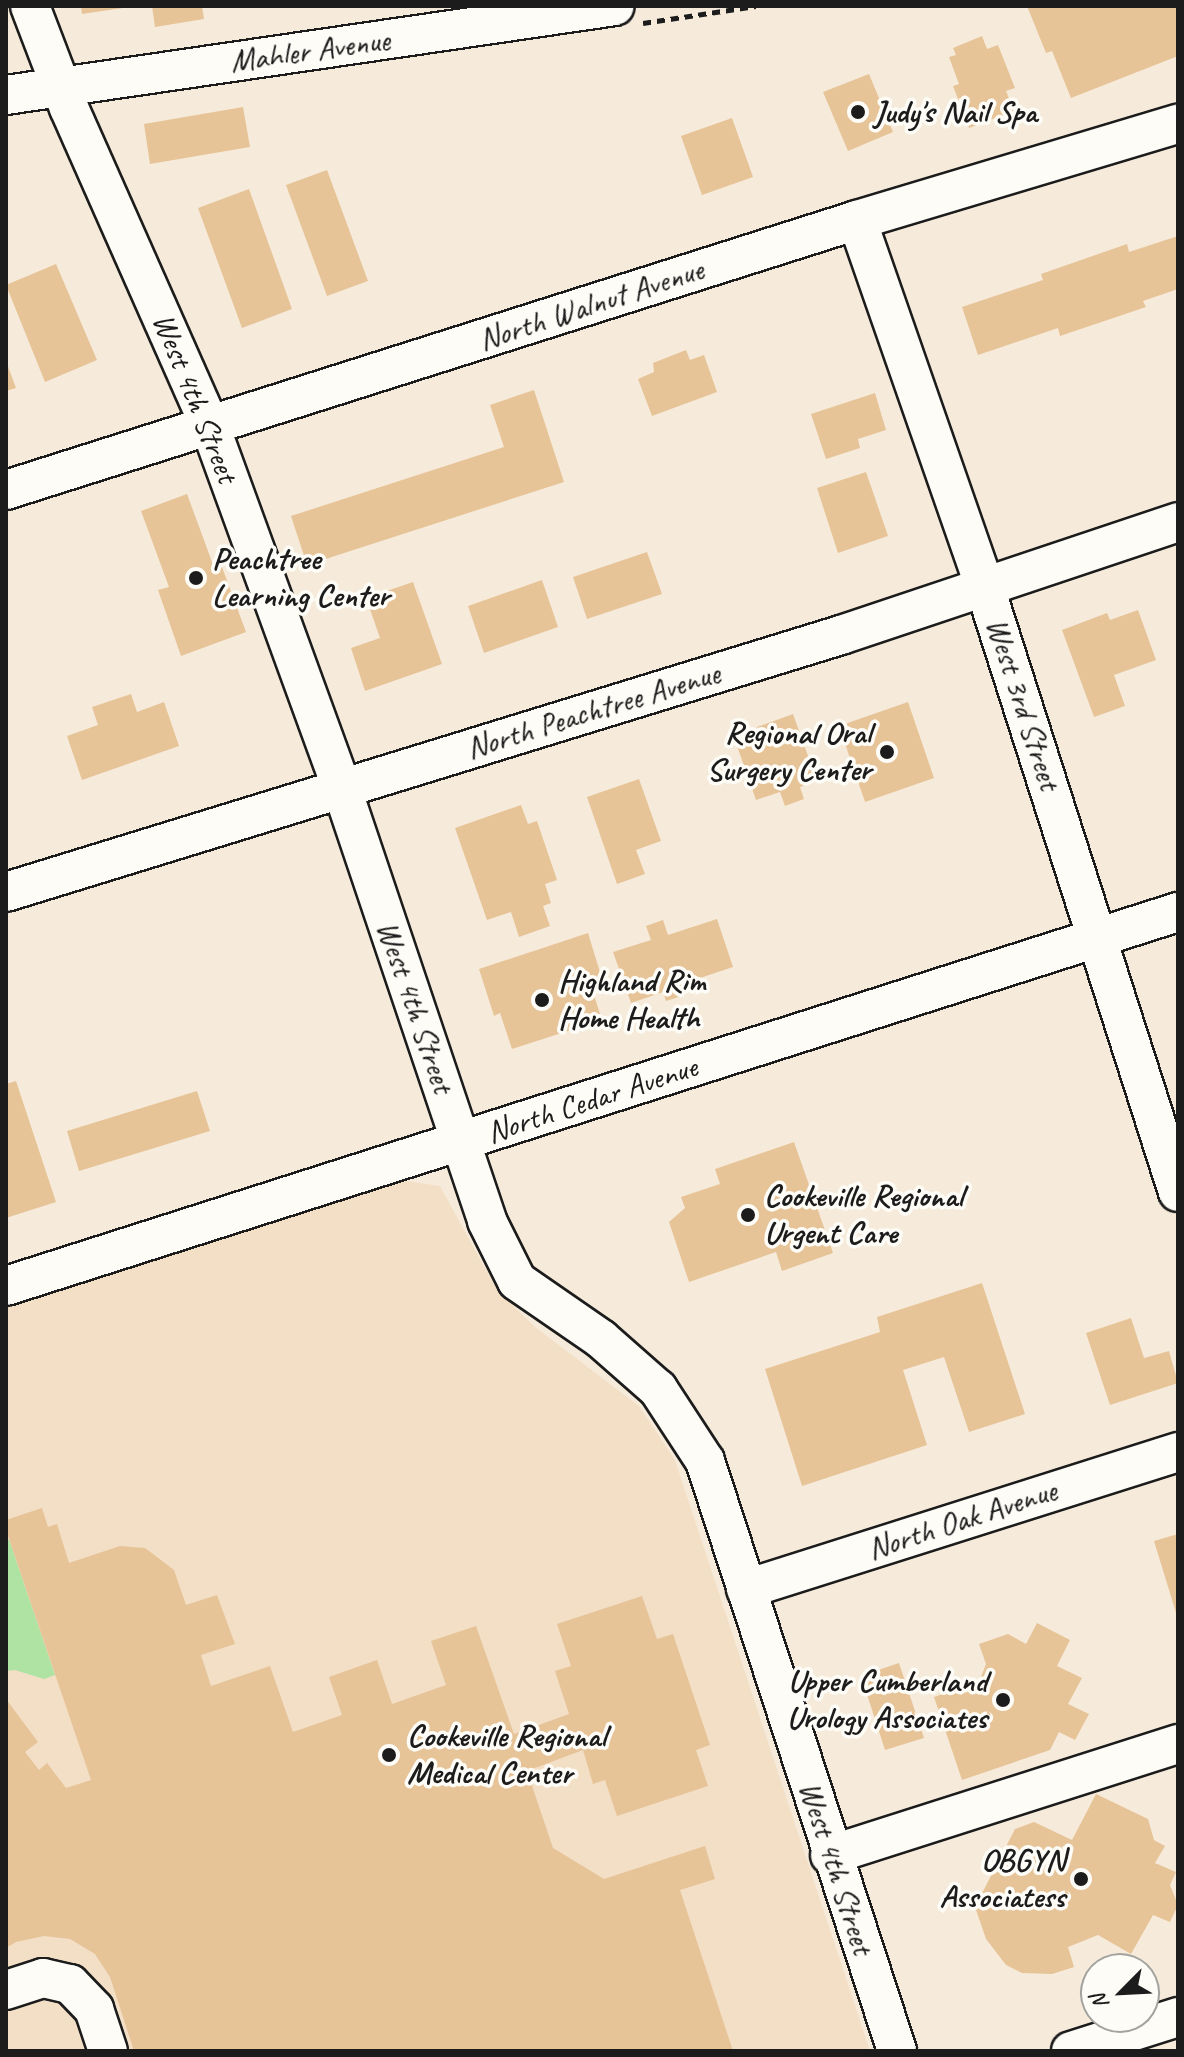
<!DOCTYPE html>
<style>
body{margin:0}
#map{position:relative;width:1184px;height:2057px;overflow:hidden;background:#f6ebda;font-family:Caveat,sans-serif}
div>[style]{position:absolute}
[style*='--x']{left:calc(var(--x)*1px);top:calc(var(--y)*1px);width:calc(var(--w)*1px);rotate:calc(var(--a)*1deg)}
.built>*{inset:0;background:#f2dfc6}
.green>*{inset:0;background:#afe3a4}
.building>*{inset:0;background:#e7c398}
.path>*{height:5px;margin-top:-2.5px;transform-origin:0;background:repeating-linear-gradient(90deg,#1c1c1c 0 8px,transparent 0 14px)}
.roads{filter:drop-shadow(2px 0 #1c1c1c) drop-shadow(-2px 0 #1c1c1c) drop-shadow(0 2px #1c1c1c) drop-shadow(0 -2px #1c1c1c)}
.minor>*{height:38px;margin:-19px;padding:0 19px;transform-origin:19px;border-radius:19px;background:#fdfcf7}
.dots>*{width:22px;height:22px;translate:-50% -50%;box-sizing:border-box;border:4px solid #fdfcf7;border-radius:50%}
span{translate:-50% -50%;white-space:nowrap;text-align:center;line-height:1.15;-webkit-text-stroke:7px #fdfcf7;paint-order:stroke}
.street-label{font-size:32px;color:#1c1c1c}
.poi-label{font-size:32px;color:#1c1c1c;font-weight:700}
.left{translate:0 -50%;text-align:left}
.right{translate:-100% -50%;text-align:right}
.frame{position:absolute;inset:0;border:8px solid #1c1c1c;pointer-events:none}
.north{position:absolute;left:1080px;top:1953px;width:80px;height:80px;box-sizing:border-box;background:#fdfcf7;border:2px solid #a3a29f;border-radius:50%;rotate:246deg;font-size:22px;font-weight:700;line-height:32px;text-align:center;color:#1c1c1c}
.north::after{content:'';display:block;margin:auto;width:28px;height:36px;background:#1c1c1c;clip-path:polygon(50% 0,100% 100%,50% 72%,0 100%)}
</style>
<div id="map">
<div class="built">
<i style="clip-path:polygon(406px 1181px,440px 1186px,497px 1290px,535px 1327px,639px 1406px,675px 1460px,870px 2051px,6px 2051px,6px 1307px)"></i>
</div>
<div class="green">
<i style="clip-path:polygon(9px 1539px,55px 1675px,44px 1679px,15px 1670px,6px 1671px,6px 1542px)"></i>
</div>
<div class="building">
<i style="clip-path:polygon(81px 6px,123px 6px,123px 8px,82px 14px)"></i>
<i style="clip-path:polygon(152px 6px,202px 6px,204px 19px,155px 27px)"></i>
<i style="clip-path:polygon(1027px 6px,1178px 6px,1178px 56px,1071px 98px,1052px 51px,1046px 53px)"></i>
<i style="clip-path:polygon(982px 36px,987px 49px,998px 45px,1015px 88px,1006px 91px,1014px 111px,969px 128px,953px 86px,959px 84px,949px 57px,956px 55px,953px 48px)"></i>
<i style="clip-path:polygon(869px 74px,893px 132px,848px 151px,823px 92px)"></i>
<i style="clip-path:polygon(243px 107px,250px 147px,150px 164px,144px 124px)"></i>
<i style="clip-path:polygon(732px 118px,753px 177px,702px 195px,681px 136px)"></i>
<i style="clip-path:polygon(327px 170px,368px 281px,327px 296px,286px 185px)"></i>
<i style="clip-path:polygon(249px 189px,292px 309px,242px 328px,198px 208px)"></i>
<i style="clip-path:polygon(1178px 236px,1178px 289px,1143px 301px,1146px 307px,1060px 336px,1058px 328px,978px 355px,962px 307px,1043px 280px,1041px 274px,1127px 244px,1129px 252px)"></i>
<i style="clip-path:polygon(56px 264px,97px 360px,45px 382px,6px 285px)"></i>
<i style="clip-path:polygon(686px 350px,690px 360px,704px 355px,717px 392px,652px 416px,638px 379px,654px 372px,653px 363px)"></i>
<i style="clip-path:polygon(6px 361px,16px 388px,6px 391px)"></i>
<i style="clip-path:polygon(534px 390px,564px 482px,307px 565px,291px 516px,504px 447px,490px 405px)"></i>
<i style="clip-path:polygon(875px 393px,886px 430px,858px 439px,860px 448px,826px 459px,811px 414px)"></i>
<i style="clip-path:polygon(866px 472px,888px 536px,838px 553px,817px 488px)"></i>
<i style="clip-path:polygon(187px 494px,215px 570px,222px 567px,246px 632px,181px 656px,158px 590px,169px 587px,141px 511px)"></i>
<i style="clip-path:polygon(647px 552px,662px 594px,587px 619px,573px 577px)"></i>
<i style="clip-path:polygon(542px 580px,558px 627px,484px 653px,468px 606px)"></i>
<i style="clip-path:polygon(413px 582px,442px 664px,365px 691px,351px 648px,380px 638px,366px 598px)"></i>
<i style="clip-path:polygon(1138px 610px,1156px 660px,1114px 675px,1125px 706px,1094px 717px,1062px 630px,1107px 613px,1110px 620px)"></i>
<i style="clip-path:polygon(131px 694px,137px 712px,164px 702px,179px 746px,82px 780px,67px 736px,98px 725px,92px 707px)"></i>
<i style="clip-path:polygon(908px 702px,934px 778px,865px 802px,839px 726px)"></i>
<i style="clip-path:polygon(793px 714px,817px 781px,800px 787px,804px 799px,785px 806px,780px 792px,756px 800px,737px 746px,761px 738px,757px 727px)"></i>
<i style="clip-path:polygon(639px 779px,661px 841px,636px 850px,645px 874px,617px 884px,587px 797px)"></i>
<i style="clip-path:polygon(521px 805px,528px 824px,537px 821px,557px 880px,545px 884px,551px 903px,543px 906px,550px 926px,519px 937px,511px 912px,487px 920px,455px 828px)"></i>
<i style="clip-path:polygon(717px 919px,733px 967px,682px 984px,685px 995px,666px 1001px,663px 992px,631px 1003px,613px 952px,651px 940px,646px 926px,663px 920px,668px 935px)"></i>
<i style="clip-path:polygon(588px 933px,603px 982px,591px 986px,602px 1020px,512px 1049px,500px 1013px,494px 1016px,479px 969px)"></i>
<i style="clip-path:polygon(16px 1081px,56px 1202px,6px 1218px,6px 1084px)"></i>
<i style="clip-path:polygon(197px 1091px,210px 1131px,79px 1171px,67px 1131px)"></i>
<i style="clip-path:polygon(794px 1142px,833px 1253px,782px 1271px,776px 1252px,689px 1282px,669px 1222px,685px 1208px,681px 1197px,720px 1184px,715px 1169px)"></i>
<i style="clip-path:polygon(982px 1283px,1025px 1414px,969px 1432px,944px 1357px,903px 1370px,927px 1445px,802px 1486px,765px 1369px,880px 1332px,877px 1317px)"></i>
<i style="clip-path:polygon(1131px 1318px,1144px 1358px,1169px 1351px,1178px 1383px,1110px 1405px,1086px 1333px)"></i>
<i style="clip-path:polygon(42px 1508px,48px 1527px,57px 1524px,69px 1563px,120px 1546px,145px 1548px,174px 1570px,186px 1605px,217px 1595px,235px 1644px,201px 1655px,211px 1686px,270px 1666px,293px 1732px,342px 1715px,329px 1677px,377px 1660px,392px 1704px,446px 1685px,431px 1641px,476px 1626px,514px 1734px,569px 1714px,555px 1671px,571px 1666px,557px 1624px,642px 1596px,657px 1639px,673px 1634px,710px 1745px,696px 1750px,708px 1786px,617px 1816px,605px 1780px,593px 1784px,583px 1750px,527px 1771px,553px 1848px,604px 1879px,705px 1846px,715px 1879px,680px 1890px,733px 2051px,134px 2051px,110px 1977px,95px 1954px,70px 1939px,44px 1936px,16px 1942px,6px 1948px,6px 1699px,38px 1742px,25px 1752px,39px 1770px,47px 1763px,66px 1788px,91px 1780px,6px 1530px,6px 1520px)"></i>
<i style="clip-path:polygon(1178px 1534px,1178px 1616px,1177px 1616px,1154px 1541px)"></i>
<i style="clip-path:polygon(1037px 1623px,1070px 1640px,1057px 1666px,1082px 1678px,1068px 1704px,1089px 1714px,1075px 1740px,1059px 1732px,1050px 1750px,962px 1780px,934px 1697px,979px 1682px,986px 1664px,979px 1644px,1008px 1634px,1026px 1644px)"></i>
<i style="clip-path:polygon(899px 1663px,924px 1738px,885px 1750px,861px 1676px)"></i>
<i style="clip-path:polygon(1096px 1794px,1148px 1819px,1154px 1840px,1165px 1846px,1155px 1863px,1176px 1872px,1170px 1885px,1178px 1905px,1170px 1922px,1153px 1915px,1131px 1954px,1098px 1935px,1068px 1947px,1074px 1967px,1052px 1974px,1022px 1973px,1006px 1965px,986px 1939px,975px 1907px,1015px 1829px,1034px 1822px,1072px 1840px)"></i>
</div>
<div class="path">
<i style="--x:643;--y:23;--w:114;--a:-8.6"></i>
</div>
<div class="roads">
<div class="minor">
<i style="--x:30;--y:6;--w:109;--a:69.1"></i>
<i style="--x:69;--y:108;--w:348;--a:66.1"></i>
<i style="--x:210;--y:426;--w:386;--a:70"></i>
<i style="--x:342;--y:789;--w:456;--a:71.4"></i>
<i style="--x:487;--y:1221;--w:67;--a:63.4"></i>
<i style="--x:517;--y:1281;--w:102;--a:34.6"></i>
<i style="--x:601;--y:1339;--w:76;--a:41.3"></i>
<i style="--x:658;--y:1389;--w:86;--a:56.9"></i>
<i style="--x:705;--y:1461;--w:620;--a:71.97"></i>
<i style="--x:6;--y:95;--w:615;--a:-8.31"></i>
<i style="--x:857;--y:220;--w:390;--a:70.8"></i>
<i style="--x:985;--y:588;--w:634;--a:72.28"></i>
<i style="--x:6;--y:490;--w:893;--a:-17.6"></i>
<i style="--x:857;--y:220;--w:335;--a:-16.7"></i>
<i style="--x:6;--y:892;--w:874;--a:-17.11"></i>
<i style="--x:841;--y:635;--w:355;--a:-18.5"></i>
<i style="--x:6;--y:1286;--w:1230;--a:-17.7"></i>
<i style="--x:746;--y:1589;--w:453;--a:-17.6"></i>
<i style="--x:830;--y:1855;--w:365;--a:-17.7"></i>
<i style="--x:6;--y:1990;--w:39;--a:-18"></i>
<i style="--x:43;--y:1978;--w:28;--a:13"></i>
<i style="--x:70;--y:1984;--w:35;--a:46"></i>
<i style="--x:94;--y:2009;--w:44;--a:71.6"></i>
<i style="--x:1071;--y:2051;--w:112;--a:-17.6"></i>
</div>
</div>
<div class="dots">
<i style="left:858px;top:112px;background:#1c1c1c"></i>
<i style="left:196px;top:578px;background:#1c1c1c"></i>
<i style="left:887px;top:752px;background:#1c1c1c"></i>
<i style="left:542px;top:1000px;background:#1c1c1c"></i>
<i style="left:748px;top:1215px;background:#1c1c1c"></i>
<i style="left:1003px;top:1700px;background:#1c1c1c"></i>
<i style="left:389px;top:1755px;background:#1c1c1c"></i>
<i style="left:1081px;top:1879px;background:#1c1c1c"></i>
</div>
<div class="street-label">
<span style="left:310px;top:51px;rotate:-8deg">Mahler Avenue</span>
<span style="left:591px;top:305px;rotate:-18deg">North Walnut Avenue</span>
<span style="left:195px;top:398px;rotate:68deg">West 4th Street</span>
<span style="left:1023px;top:704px;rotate:72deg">West 3rd Street</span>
<span style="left:593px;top:711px;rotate:-17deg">North Peachtree Avenue</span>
<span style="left:415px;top:1007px;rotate:71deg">West 4th Street</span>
<span style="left:592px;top:1100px;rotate:-18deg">North Cedar Avenue</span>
<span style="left:962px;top:1520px;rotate:-18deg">North Oak Avenue</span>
<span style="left:836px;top:1868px;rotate:72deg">West 4th Street</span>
</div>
<div class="poi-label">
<span class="left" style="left:874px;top:112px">Judy's Nail Spa</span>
<span class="left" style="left:212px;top:578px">Peachtree<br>Learning Center</span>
<span class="right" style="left:871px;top:752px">Regional Oral<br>Surgery Center</span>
<span class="left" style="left:558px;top:1000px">Highland Rim<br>Home Health</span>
<span class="left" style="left:764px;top:1215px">Cookeville Regional<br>Urgent Care</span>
<span class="right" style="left:987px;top:1700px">Upper Cumberland<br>Urology Associates</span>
<span class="left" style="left:407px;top:1755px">Cookeville Regional<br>Medical Center</span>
<span class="right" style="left:1065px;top:1879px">OBGYN<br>Associatess</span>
</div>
<div class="frame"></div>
<div class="north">N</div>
</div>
